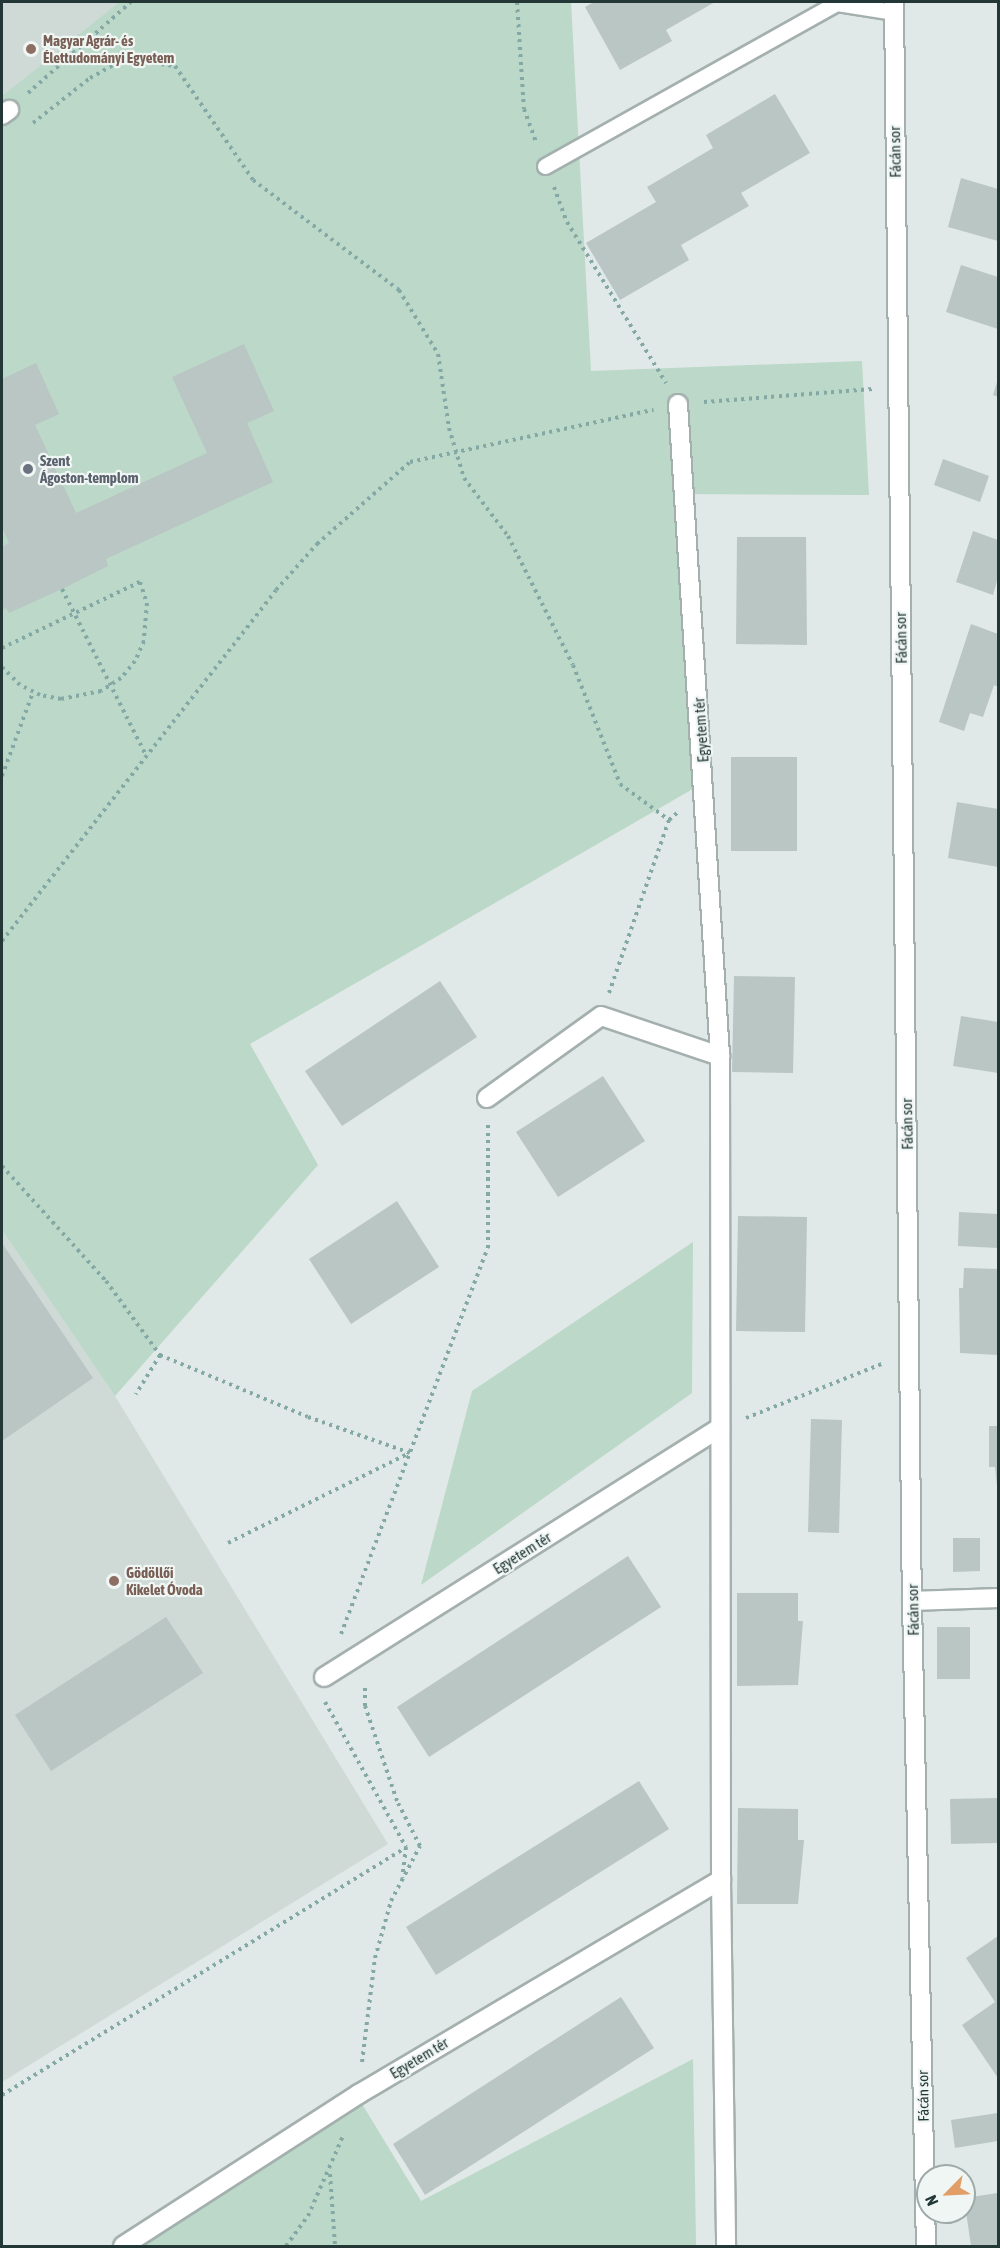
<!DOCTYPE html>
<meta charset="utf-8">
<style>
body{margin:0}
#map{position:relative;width:1000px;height:2248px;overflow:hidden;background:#e0e9e7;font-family:"Asap Condensed",sans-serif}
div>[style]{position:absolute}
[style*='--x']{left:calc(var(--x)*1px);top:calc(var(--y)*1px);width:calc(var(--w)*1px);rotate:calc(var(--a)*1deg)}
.built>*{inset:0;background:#cfd9d6}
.green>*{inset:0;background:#bbd8c9}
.building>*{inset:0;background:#b9c6c4}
.path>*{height:4px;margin-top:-2px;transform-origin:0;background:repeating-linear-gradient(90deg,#84a9a5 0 3px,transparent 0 7.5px)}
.roads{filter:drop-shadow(2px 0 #a4b0ae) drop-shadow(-2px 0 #a4b0ae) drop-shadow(0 2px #a4b0ae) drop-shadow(0 -2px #a4b0ae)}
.service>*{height:15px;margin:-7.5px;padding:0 7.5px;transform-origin:7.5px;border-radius:7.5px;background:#fff}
.minor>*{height:18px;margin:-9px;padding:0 9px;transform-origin:9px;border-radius:9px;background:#fff}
.dots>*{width:16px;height:16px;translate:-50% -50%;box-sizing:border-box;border:3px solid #f0f6f4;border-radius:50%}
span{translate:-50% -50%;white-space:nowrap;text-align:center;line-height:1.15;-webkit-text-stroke:4.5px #f0f6f4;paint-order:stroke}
.education-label{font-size:15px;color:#785e54;font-weight:700}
.left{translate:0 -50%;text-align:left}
.street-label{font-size:15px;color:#233836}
.worship-label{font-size:15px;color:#5b616d;font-weight:700}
.frame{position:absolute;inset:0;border:3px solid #233836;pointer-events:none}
.north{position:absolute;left:916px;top:2164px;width:60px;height:60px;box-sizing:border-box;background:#f0f6f4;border:2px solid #9eaaa8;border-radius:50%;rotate:246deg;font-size:16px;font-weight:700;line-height:24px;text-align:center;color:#233836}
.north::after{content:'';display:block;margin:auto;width:21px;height:27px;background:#e19e66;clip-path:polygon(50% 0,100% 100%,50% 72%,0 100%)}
</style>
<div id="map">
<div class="built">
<i style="clip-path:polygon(2px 2px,119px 2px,2px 96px)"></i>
<i style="clip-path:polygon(2px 1230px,115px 1396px,388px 1844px,2px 2082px)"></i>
</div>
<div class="green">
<i style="clip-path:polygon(119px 2px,571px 2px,591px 371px,862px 361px,869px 495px,677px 494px,698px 786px,250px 1044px,318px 1165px,115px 1396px,2px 1230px,2px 96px)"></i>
<i style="clip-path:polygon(693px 1242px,692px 1393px,421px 1585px,472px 1391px)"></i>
<i style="clip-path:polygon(693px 2059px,696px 2246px,136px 2246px,359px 2099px,421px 2201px)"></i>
</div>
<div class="building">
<i style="clip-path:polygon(594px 2px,715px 2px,666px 30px,672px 41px,620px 70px,585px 7px)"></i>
<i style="clip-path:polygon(775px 94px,810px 153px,741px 193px,749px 206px,681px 245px,689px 260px,620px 300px,586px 243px,656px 202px,647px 187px,713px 148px,706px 135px)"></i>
<i style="clip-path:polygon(961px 178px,998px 189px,998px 241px,948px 227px)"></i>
<i style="clip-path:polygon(961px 265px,998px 277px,998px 329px,946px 312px)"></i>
<i style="clip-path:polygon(244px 344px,274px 411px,247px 423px,273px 482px,106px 559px,108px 566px,62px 589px,9px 613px,6px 608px,2px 610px,2px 547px,9px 543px,2px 527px,2px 379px,36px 363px,59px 414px,35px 425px,76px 513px,207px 453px,172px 377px)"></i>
<i style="clip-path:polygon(998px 379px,998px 397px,993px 395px)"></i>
<i style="clip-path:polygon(943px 459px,989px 476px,980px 502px,934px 485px)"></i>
<i style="clip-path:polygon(973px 531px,998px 540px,998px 577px,993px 595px,956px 582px)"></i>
<i style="clip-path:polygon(737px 537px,806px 537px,807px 645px,736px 644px)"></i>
<i style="clip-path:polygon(971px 624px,998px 634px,998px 687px,994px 685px,983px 717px,970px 713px,964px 731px,939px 722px)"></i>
<i style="clip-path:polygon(731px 757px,797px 757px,797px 851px,731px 851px)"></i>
<i style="clip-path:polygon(957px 802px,998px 809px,998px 867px,948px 858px)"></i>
<i style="clip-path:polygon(734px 976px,795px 977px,793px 1073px,732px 1072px)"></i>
<i style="clip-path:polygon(440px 981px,477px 1037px,342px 1126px,305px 1071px)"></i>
<i style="clip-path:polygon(961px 1016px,998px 1022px,998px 1073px,953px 1066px)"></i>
<i style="clip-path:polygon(603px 1076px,645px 1141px,558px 1197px,516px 1132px)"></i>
<i style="clip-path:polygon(397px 1201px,439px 1267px,351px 1324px,309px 1259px)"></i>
<i style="clip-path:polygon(959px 1212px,998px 1214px,998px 1248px,958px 1246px)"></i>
<i style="clip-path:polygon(738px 1216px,807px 1217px,805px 1332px,736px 1331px)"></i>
<i style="clip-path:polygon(2px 1243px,93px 1378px,2px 1441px)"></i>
<i style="clip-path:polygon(964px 1268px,998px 1269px,998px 1355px,960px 1353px,959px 1288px,963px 1288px)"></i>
<i style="clip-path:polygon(811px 1419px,842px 1420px,839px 1533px,808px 1532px)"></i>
<i style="clip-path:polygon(989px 1426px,998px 1426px,998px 1494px,995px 1467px,989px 1467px)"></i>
<i style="clip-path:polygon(953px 1538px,980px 1538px,980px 1571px,953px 1572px)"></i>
<i style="clip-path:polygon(628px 1556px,661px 1607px,429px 1757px,397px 1707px)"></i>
<i style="clip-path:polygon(737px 1593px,798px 1593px,798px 1621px,803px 1621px,798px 1685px,737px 1686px)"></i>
<i style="clip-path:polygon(166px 1617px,203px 1673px,51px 1771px,15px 1715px)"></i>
<i style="clip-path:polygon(937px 1627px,970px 1627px,970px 1679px,937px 1679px)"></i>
<i style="clip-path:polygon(639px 1781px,669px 1829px,436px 1975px,406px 1927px)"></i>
<i style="clip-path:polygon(998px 1798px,998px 1843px,951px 1844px,950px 1799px)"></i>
<i style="clip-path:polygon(738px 1808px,798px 1809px,798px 1840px,804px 1840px,798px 1904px,737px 1904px)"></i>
<i style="clip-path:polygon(998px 1936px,998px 2078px,962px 2025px,995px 2002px,966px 1958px)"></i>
<i style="clip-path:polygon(621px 1997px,654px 2048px,425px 2195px,393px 2144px)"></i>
<i style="clip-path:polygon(998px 2113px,998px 2141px,955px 2148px,951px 2120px)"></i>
<i style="clip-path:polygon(998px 2193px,998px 2246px,971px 2246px,964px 2198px)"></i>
</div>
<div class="path">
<i style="--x:517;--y:2;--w:107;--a:86.3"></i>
<i style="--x:524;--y:109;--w:37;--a:70"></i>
<i style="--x:28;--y:93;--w:137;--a:-41.5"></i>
<i style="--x:33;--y:123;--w:73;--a:-38.3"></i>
<i style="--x:90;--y:78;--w:39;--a:-29"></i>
<i style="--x:124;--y:59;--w:51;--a:7.8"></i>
<i style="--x:175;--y:66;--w:138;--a:55.6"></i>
<i style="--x:253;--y:180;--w:183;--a:37"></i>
<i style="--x:399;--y:290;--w:75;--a:58.6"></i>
<i style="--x:438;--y:354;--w:75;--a:81.5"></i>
<i style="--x:449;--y:428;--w:52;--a:73.3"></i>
<i style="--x:464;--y:478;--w:73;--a:52.8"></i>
<i style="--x:508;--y:536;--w:144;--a:63.3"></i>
<i style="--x:573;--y:665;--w:128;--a:68.4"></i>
<i style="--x:620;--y:784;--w:61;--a:36.3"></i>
<i style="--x:554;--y:187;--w:37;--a:70"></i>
<i style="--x:567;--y:222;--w:189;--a:58.4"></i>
<i style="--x:704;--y:402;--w:169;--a:-4.4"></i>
<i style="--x:62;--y:589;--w:188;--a:63.2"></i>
<i style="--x:2;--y:648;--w:153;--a:-25.6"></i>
<i style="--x:140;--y:582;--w:22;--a:72"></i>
<i style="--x:147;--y:603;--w:38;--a:95"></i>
<i style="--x:144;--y:641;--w:22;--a:114"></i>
<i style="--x:135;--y:661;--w:22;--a:129"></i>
<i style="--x:121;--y:678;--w:24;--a:147"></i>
<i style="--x:101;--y:691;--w:41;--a:168.7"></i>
<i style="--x:61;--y:699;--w:21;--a:-169"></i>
<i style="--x:40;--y:695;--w:22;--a:-153"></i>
<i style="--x:20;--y:685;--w:25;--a:-135"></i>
<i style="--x:2;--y:776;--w:90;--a:-69.7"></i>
<i style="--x:2;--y:941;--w:445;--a:-52"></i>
<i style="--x:276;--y:590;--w:62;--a:-48.3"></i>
<i style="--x:317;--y:544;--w:124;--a:-41.4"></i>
<i style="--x:410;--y:462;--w:249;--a:-12.1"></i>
<i style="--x:609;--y:993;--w:183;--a:-70.9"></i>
<i style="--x:669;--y:820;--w:11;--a:-41"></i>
<i style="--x:2;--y:1166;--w:155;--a:47.9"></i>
<i style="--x:106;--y:1281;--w:92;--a:53.9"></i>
<i style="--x:160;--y:1355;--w:46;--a:121.6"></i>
<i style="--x:160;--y:1355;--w:160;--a:22.7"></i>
<i style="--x:308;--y:1417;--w:108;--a:19.4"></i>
<i style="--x:746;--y:1418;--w:149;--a:-21.7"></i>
<i style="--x:228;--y:1543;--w:202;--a:-26.4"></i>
<i style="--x:341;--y:1634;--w:413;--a:-69.2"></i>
<i style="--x:488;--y:1248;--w:125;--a:-90"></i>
<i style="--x:325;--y:1702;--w:166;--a:60.8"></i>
<i style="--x:406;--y:1847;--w:31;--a:97"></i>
<i style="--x:362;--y:2062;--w:105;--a:-82.9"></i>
<i style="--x:375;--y:1958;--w:59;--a:-74.3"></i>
<i style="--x:391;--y:1901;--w:62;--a:-62.2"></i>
<i style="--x:420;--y:1846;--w:51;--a:-117.1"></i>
<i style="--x:397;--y:1801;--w:100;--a:-108.6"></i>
<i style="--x:365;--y:1706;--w:23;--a:-90"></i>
<i style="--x:2;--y:2095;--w:474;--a:-31.5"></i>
<i style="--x:330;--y:2174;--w:72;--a:86"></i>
<i style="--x:286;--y:2246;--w:37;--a:-54"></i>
<i style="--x:308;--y:2216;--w:87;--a:-66.4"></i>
</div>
<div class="roads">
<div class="service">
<i style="--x:545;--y:166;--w:334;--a:-29.2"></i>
<i style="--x:837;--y:3;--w:58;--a:9"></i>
</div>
<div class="minor">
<i style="--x:894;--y:2;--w:1599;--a:89.36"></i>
<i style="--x:912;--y:1601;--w:645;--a:88.76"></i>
<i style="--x:2;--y:115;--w:9;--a:-36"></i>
<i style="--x:678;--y:404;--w:653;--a:86.31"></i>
<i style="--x:720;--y:1056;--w:824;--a:89.93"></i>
<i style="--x:721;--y:1880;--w:366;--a:89.2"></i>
<i style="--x:487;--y:1098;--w:140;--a:-35.7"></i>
<i style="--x:601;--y:1016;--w:126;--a:18.6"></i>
<i style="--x:912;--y:1601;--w:86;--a:-2"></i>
<i style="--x:324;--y:1677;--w:468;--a:-32.2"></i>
<i style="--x:123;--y:2246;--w:281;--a:-32.8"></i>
<i style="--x:359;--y:2094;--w:421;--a:-30.6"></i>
</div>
</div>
<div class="dots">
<i style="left:31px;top:49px;background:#8d6e63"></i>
<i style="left:28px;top:469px;background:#6b7280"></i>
<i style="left:114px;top:1581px;background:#8d6e63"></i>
</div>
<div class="education-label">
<span class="left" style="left:43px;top:49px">Magyar Agrár- és<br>Élettudományi Egyetem</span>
<span class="left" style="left:126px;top:1581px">Gödöllői<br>Kikelet Óvoda</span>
</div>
<div class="street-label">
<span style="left:895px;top:152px;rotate:-91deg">Fácán sor</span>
<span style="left:901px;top:638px;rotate:-91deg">Fácán sor</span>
<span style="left:701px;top:730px;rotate:-94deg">Egyetem tér</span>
<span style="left:907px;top:1124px;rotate:-91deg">Fácán sor</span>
<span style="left:522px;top:1553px;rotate:-32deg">Egyetem tér</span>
<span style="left:913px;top:1610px;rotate:-91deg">Fácán sor</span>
<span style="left:419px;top:2058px;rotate:-31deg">Egyetem tér</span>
<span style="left:923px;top:2096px;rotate:-91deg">Fácán sor</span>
</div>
<div class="worship-label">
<span class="left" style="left:40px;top:469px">Szent<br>Ágoston-templom</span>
</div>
<div class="frame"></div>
<div class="north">N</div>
</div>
